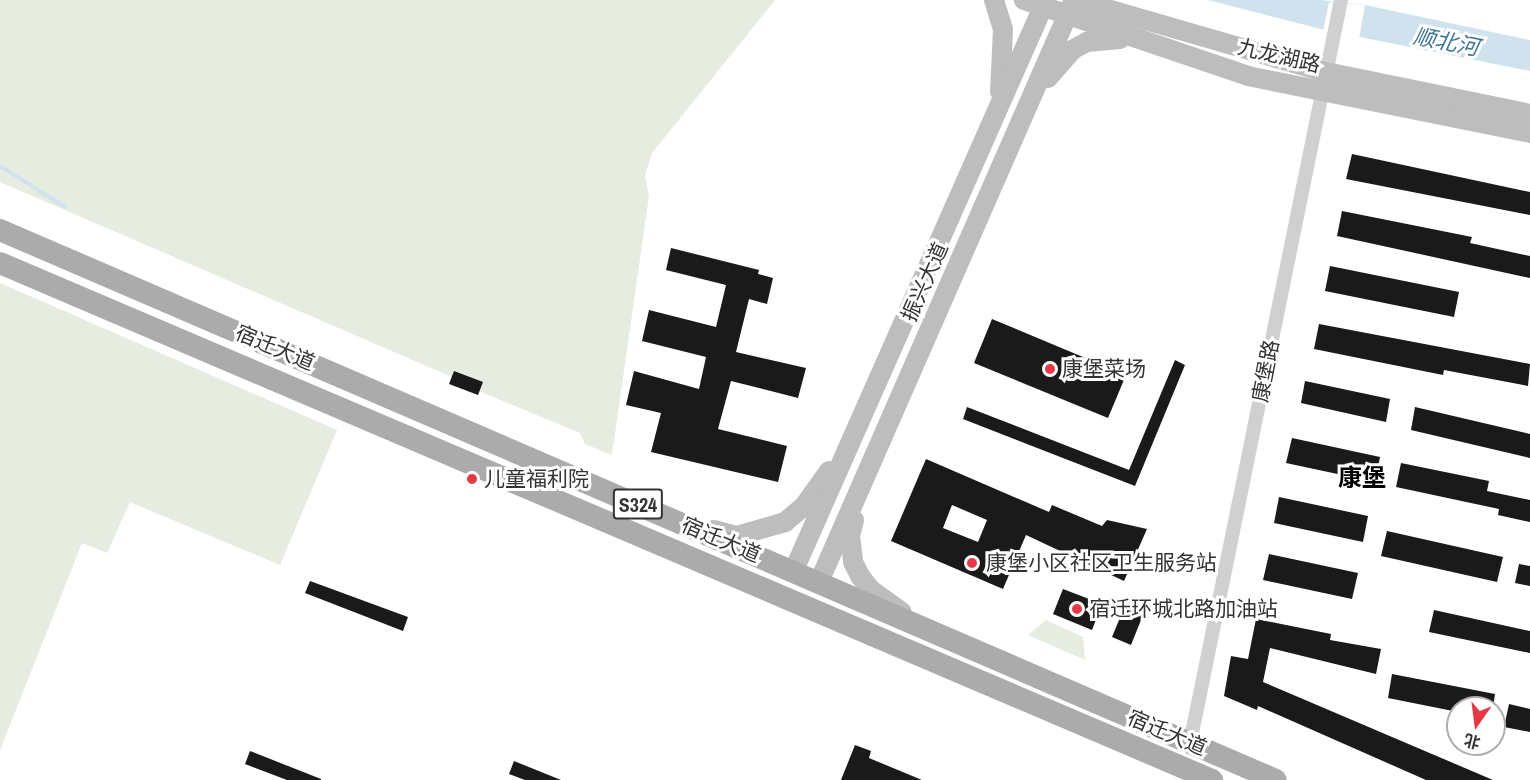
<!DOCTYPE html>
<meta charset="utf-8">
<style>
body{margin:0}
#map{position:relative;width:1530px;height:780px;overflow:hidden;background:#fff;font-family:"Archivo Narrow","Noto Sans SC",sans-serif}
div>[style]{position:absolute}
[style*='--x']{left:calc(var(--x)*1px);top:calc(var(--y)*1px);width:calc(var(--w)*1px);rotate:calc(var(--a)*1deg)}
.green>*{inset:0;background:#e6ecdf}
.water>*{inset:0;background:#cfe2ee}
.pier>*{inset:0;background:#fff}
.stream>*{height:4px;margin:-2px;padding:0 2px;transform-origin:2px;border-radius:2px;background:#cfe2ee}
.building>*{inset:0;background:#1a1a1a}
.street>*{height:14px;margin:-7px;padding:0 7px;transform-origin:7px;border-radius:7px;background:#d0d0d0}
.secondary>*{height:20px;margin:-10px;padding:0 10px;transform-origin:10px;border-radius:10px;background:#bdbdbd}
.primary>*{height:22px;margin:-11px;padding:0 11px;transform-origin:11px;border-radius:11px;background:#ababab}
.dots>*{width:16px;height:16px;translate:-50% -50%;box-sizing:border-box;border:3px solid #fff;border-radius:50%}
span{translate:-50% -50%;white-space:nowrap;text-align:center;line-height:1.15;-webkit-text-stroke:6px #fff;paint-order:stroke}
.shield-label span{padding:2px 4px;background:#fff;border:2px solid;border-radius:4px;-webkit-text-stroke-width:0}
.shield-label{font-size:20px;color:#333;font-weight:700}
.street-label{font-size:21px;color:#333}
.poi-label{font-size:21px;color:#333}
.left{translate:0 -50%;text-align:left}
.water-label{font-size:22px;color:#3f7597;font-style:italic}
.quarter-label{font-size:24px;color:#000;font-weight:700}
.north{position:absolute;left:1446px;top:696px;width:60px;height:60px;box-sizing:border-box;background:#fff;border:2px solid #adadad;border-radius:50%;rotate:194deg;font-size:16px;font-weight:700;line-height:24px;text-align:center;color:#333}
.north::after{content:'';display:block;margin:auto;width:21px;height:27px;background:#e63946;clip-path:polygon(50% 0,100% 100%,50% 72%,0 100%)}
</style>
<div id="map">
<div class="green">
<i style="clip-path:polygon(0 0,775px 0,652px 153px,645px 176px,649px 196px,612px 455px,585px 444px,580px 433px,479px 391px,454px 372px,452px 377px,0 182px)"></i>
<i style="clip-path:polygon(0 283px,337px 430px,280px 565px,130px 502px,107px 553px,82px 543px,0 750px)"></i>
<i style="clip-path:polygon(1046px 620px,1083px 637px,1085px 660px,1028px 635px)"></i>
</div>
<div class="water">
<i style="clip-path:polygon(1208px 0,1320px 0,1365px 5px,1530px 40px,1530px 71px,1325px 30px)"></i>
</div>
<div class="pier">
<i style="clip-path:polygon(1329px 2px,1365px 5px,1359px 39px,1323px 32px)"></i>
</div>
<div class="stream">
<i style="--x:0;--y:166;--w:77;--a:32.2"></i>
</div>
<div class="building">
<i style="clip-path:polygon(1352px 154px,1530px 192px,1530px 215px,1346px 179px)"></i>
<i style="clip-path:polygon(1342px 211px,1472px 237px,1470px 243px,1530px 256px,1530px 278px,1337px 236px)"></i>
<i style="clip-path:polygon(671px 248px,759px 270px,758px 274px,773px 278px,767px 304px,749px 299px,736px 352px,806px 368px,798px 398px,731px 381px,718px 429px,787px 446px,778px 482px,651px 452px,661px 413px,626px 405px,634px 371px,699px 389px,706px 357px,642px 341px,649px 310px,716px 327px,726px 285px,666px 270px)"></i>
<i style="clip-path:polygon(1330px 266px,1459px 292px,1454px 317px,1325px 291px)"></i>
<i style="clip-path:polygon(992px 319px,1126px 375px,1108px 418px,974px 363px)"></i>
<i style="clip-path:polygon(1319px 324px,1530px 364px,1528px 386px,1444px 370px,1443px 375px,1314px 349px)"></i>
<i style="clip-path:polygon(1175px 360px,1185px 365px,1135px 486px,963px 419px,967px 407px,1129px 470px)"></i>
<i style="clip-path:polygon(454px 371px,483px 382px,478px 395px,449px 384px)"></i>
<i style="clip-path:polygon(1305px 381px,1390px 399px,1386px 422px,1301px 403px)"></i>
<i style="clip-path:polygon(1415px 407px,1530px 434px,1530px 458px,1411px 430px)"></i>
<i style="clip-path:polygon(1292px 438px,1380px 457px,1375px 482px,1286px 463px)"></i>
<i style="clip-path:polygon(evenodd,926px 459px,1049px 512px,1052px 505px,1102px 526px,1107px 520px,1147px 529px,1124px 581px,1026px 535px,1003px 589px,891px 541px,926px 459px,952px 505px,987px 520px,978px 542px,943px 528px,952px 505px)"></i>
<i style="clip-path:polygon(1401px 463px,1489px 481px,1487px 491px,1530px 500px,1530px 522px,1498px 515px,1499px 509px,1396px 487px)"></i>
<i style="clip-path:polygon(1279px 497px,1368px 516px,1363px 542px,1274px 523px)"></i>
<i style="clip-path:polygon(1387px 531px,1503px 557px,1497px 582px,1381px 556px)"></i>
<i style="clip-path:polygon(1269px 554px,1358px 573px,1352px 599px,1263px 580px)"></i>
<i style="clip-path:polygon(1519px 564px,1530px 566px,1530px 586px,1515px 583px)"></i>
<i style="clip-path:polygon(310px 581px,408px 617px,403px 631px,305px 593px)"></i>
<i style="clip-path:polygon(1063px 589px,1102px 604px,1092px 630px,1053px 614px)"></i>
<i style="clip-path:polygon(1124px 608px,1143px 615px,1131px 645px,1112px 637px)"></i>
<i style="clip-path:polygon(1434px 610px,1530px 631px,1530px 653px,1429px 632px)"></i>
<i style="clip-path:polygon(1256px 619px,1331px 634px,1330px 640px,1381px 649px,1376px 674px,1270px 648px,1263px 682px,1493px 780px,1426px 780px,1258px 706px,1257px 710px,1224px 696px,1231px 656px,1248px 659px)"></i>
<i style="clip-path:polygon(1392px 674px,1495px 694px,1493px 708px,1458px 708px,1458px 712px,1388px 698px)"></i>
<i style="clip-path:polygon(1509px 704px,1530px 709px,1530px 732px,1504px 727px)"></i>
<i style="clip-path:polygon(855px 745px,871px 751px,869px 758px,922px 780px,841px 780px)"></i>
<i style="clip-path:polygon(250px 751px,321px 779px,321px 780px,287px 780px,245px 764px)"></i>
<i style="clip-path:polygon(514px 761px,561px 780px,525px 780px,509px 774px)"></i>
</div>
<div class="street">
<i style="--x:1190;--y:743;--w:758;--a:-78.51"></i>
</div>
<div class="secondary">
<i style="--x:994;--y:0;--w:30;--a:73"></i>
<i style="--x:1003;--y:29;--w:63;--a:92.7"></i>
<i style="--x:1024;--y:0;--w:237;--a:18.7"></i>
<i style="--x:1248;--y:76;--w:288;--a:11.4"></i>
<i style="--x:1076;--y:0;--w:260;--a:16.1"></i>
<i style="--x:1326;--y:72;--w:208;--a:11.6"></i>
<i style="--x:1048;--y:78;--w:37;--a:-49"></i>
<i style="--x:1072;--y:50;--w:17;--a:-28"></i>
<i style="--x:1087;--y:42;--w:33;--a:-5"></i>
<i style="--x:854;--y:520;--w:16;--a:104"></i>
<i style="--x:850;--y:536;--w:26;--a:83"></i>
<i style="--x:853;--y:562;--w:16;--a:63"></i>
<i style="--x:860;--y:576;--w:16;--a:52"></i>
<i style="--x:870;--y:589;--w:39;--a:36"></i>
<i style="--x:714;--y:530;--w:23;--a:15"></i>
<i style="--x:736;--y:536;--w:51;--a:-15.9"></i>
<i style="--x:785;--y:522;--w:25;--a:-40"></i>
<i style="--x:804;--y:506;--w:43;--a:-54.5"></i>
<i style="--x:794;--y:570;--w:623;--a:-66.15"></i>
<i style="--x:819;--y:582;--w:635;--a:-66.34"></i>
</div>
<div class="primary">
<i style="--x:0;--y:230;--w:1389;--a:23.32"></i>
<i style="--x:0;--y:263;--w:1318;--a:23.1"></i>
</div>
<div class="dots">
<i style="left:1050px;top:369px;background:#e63946"></i>
<i style="left:472px;top:479px;background:#e63946"></i>
<i style="left:972px;top:563px;background:#e63946"></i>
<i style="left:1077px;top:609px;background:#e63946"></i>
</div>
<div class="shield-label">
<span style="left:638px;top:504px">S324</span>
</div>
<div class="street-label">
<span style="left:1279px;top:56px;rotate:13deg">九龙湖路</span>
<span style="left:925px;top:282px;rotate:-66deg">振兴大道</span>
<span style="left:275px;top:348px;rotate:23deg">宿迁大道</span>
<span style="left:1266px;top:371px;rotate:-79deg">康堡路</span>
<span style="left:721px;top:540px;rotate:23deg">宿迁大道</span>
<span style="left:1167px;top:733px;rotate:23deg">宿迁大道</span>
</div>
<div class="poi-label">
<span class="left" style="left:1062px;top:369px">康堡菜场</span>
<span class="left" style="left:484px;top:479px">儿童福利院</span>
<span class="left" style="left:986px;top:563px">康堡小区社区卫生服务站</span>
<span class="left" style="left:1089px;top:609px">宿迁环城北路加油站</span>
</div>
<div class="water-label">
<span style="left:1446px;top:42px;rotate:11deg">顺北河</span>
</div>
<div class="quarter-label">
<span style="left:1362px;top:478px">康堡</span>
</div>
<div class="north">北</div>
</div>
